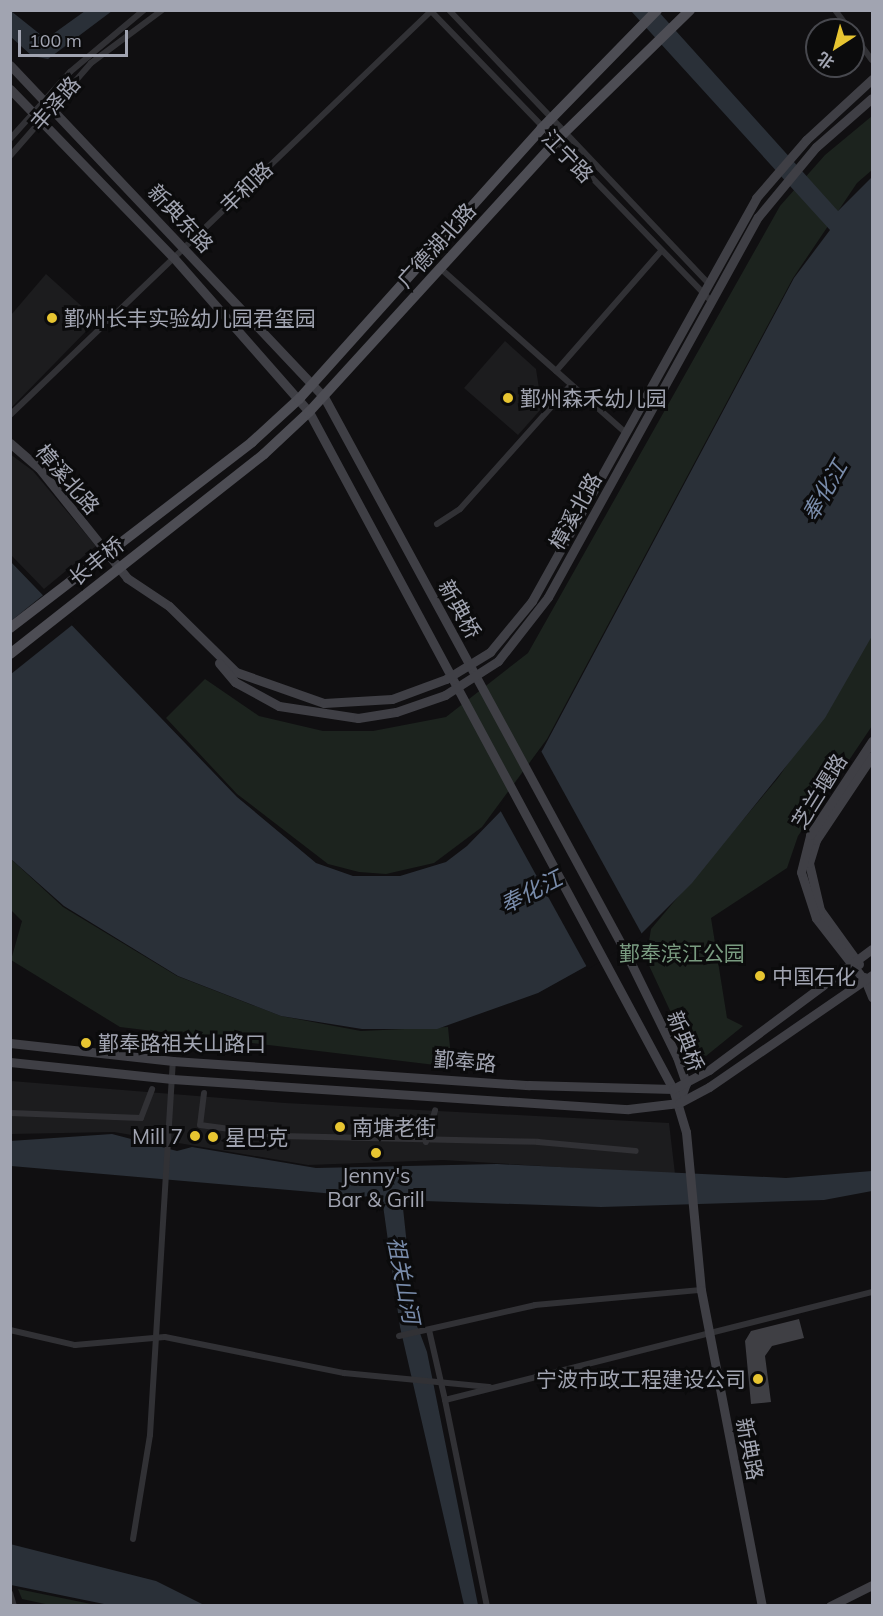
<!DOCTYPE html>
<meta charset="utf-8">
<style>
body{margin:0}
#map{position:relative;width:883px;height:1616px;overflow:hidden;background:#100f11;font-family:Mulish,"Noto Sans SC",sans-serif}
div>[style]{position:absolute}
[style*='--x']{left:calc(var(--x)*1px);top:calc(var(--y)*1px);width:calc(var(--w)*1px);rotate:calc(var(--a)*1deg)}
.built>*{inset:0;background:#1c1c1e}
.green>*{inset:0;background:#1c231e}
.water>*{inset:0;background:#2a3038}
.pier>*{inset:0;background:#100f11}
.building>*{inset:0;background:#3f3f44}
.street>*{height:6px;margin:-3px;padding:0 3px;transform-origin:3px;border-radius:3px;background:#313135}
.secondary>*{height:9px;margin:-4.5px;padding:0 4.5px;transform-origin:4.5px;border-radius:4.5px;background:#3f3f45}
.primary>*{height:10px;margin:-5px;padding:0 5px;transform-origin:5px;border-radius:5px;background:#4d4d54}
.dots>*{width:16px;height:16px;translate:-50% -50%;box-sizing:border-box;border:3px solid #0b0b0c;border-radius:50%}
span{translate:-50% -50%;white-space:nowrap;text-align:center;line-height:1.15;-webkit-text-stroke:6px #0b0b0c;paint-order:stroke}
.street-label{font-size:21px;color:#a1a4b1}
.poi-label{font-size:21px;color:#a1a4b1}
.left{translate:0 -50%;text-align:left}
.right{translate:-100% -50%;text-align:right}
.park-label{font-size:21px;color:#799b80}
.water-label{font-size:22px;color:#798cab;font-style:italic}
.frame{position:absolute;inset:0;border:12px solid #a1a4b1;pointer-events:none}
.north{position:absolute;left:805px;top:18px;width:60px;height:60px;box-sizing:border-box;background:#0b0b0c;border:2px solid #47484e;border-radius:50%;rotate:216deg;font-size:16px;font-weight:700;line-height:24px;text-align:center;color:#a1a4b1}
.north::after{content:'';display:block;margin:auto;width:21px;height:27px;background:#e7c531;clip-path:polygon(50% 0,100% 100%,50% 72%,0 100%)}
.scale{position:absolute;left:18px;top:30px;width:110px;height:27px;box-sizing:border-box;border:3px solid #a1a4b1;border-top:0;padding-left:8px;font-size:18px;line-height:21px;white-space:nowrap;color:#a1a4b1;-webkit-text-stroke:4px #0b0b0c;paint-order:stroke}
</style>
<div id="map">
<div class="built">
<i style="clip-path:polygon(46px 274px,97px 320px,11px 408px,11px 315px)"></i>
<i style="clip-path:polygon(505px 341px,536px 369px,542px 408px,518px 435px,464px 388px)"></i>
<i style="clip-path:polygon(10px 454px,33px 471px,96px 546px,44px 589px,11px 555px)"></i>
<i style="clip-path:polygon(11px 1081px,285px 1103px,669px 1123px,675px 1174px,443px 1160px,308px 1165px,114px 1132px,11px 1134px)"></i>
</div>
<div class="green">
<i style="clip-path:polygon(872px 116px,872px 170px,857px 183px,793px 278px,547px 739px,482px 827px,434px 863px,386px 874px,359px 872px,328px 864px,237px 794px,166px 718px,205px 679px,259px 716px,323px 731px,373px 731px,446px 717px,528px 653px,780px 206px,825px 155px)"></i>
<i style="clip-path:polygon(872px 629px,872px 726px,798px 836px,787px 868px,711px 918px,727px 1018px,743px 1026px,706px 1056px,687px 1047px,646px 959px,651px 929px,778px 778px,840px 688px)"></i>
<i style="clip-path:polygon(11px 859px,63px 907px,177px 976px,281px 1016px,361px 1031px,448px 1027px,452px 1067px,120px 1027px,11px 960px,22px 921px,11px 910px)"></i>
<i style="clip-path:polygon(18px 1589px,96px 1605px,50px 1605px,22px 1599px)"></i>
</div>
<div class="water">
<i style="clip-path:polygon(11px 11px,46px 39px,85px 11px,112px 11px,48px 59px,32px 56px,11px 37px)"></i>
<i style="clip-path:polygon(631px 11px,658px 11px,838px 211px,872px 177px,872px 636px,825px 718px,692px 883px,637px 938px,538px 993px,437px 1029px,362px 1029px,281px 1016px,178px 976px,64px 906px,11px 859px,10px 561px,237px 797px,316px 863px,353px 876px,400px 876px,446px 862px,467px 846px,501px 811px,543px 749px,794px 278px,830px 230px)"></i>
<i style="clip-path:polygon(112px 1134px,177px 1151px,192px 1147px,316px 1168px,497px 1164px,786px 1178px,872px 1171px,872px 1191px,824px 1200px,601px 1207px,424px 1201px,403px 1208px,415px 1320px,427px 1352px,478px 1605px,464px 1605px,400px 1327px,382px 1198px,11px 1166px,10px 1141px)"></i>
<i style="clip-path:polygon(10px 1544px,156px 1581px,204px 1605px,109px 1605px,11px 1585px)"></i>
</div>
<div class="pier">
<i style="clip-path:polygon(47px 592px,76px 622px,11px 674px,11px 621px)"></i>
<i style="clip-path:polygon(540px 749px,643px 936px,588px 969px,499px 808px)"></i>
</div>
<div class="building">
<i style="clip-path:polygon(799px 1319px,804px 1338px,772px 1346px,765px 1356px,771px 1402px,751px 1404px,745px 1341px,751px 1331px)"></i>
</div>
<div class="street">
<i style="--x:430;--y:10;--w:402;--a:46"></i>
<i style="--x:449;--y:10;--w:378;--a:46.5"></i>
<i style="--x:835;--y:10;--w:25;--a:53"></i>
<i style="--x:853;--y:34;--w:32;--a:54"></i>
<i style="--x:10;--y:139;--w:90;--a:-48.2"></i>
<i style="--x:70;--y:72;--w:97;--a:-40"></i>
<i style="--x:10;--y:156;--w:123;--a:-48.9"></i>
<i style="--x:91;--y:63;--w:89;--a:-36.7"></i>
<i style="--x:440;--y:268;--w:249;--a:41.6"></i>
<i style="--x:556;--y:371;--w:159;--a:-48.8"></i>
<i style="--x:10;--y:415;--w:583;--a:-43.82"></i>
<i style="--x:437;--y:524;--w:27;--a:-33"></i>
<i style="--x:460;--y:509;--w:166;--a:-48.2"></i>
<i style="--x:204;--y:1093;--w:32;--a:97"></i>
<i style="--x:200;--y:1125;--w:82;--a:7.7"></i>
<i style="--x:281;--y:1136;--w:257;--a:1.3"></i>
<i style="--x:538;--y:1142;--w:98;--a:5.2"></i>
<i style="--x:10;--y:1113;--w:131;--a:2.2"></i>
<i style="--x:141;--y:1118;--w:31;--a:-69"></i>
<i style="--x:426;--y:1142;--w:33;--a:-74"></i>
<i style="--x:10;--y:1330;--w:67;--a:13"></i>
<i style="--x:75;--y:1345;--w:90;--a:-5.1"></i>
<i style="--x:165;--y:1337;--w:183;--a:11.4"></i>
<i style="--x:344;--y:1373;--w:146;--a:5.5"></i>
<i style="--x:429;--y:1330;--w:72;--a:77.1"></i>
<i style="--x:445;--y:1400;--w:440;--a:-14.2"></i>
<i style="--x:399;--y:1336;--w:139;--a:-12.8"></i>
<i style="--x:535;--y:1305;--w:167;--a:-5.2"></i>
<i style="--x:445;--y:1400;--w:210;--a:78.5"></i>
<i style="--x:133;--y:1539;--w:105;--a:-80.7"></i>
<i style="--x:150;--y:1435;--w:375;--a:-86.5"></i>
<i style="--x:10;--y:1593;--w:14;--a:73"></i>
</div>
<div class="secondary">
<i style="--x:10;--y:65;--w:457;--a:46.6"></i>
<i style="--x:324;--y:397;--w:628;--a:61.48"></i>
<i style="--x:624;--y:949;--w:120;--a:63.9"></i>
<i style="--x:677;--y:1057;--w:28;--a:71"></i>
<i style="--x:686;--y:1083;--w:21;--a:109"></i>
<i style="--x:10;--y:89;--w:234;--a:45.9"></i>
<i style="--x:173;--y:257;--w:206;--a:48.7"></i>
<i style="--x:309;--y:412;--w:769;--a:61.73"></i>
<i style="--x:673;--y:1089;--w:45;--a:73.2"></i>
<i style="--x:686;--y:1132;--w:159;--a:84.6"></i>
<i style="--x:701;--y:1290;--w:322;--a:79.1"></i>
<i style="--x:10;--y:443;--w:38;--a:41"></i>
<i style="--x:39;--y:468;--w:141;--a:51.3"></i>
<i style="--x:127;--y:578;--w:50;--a:33.7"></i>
<i style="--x:169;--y:606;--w:94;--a:44.6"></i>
<i style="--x:236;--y:672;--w:93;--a:19.4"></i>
<i style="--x:324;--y:703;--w:68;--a:-3.4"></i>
<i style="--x:392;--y:699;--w:58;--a:-20.3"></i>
<i style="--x:446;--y:679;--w:52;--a:-31.5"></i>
<i style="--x:490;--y:652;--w:66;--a:-50.5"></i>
<i style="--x:532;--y:601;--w:461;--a:-60.9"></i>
<i style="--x:756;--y:198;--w:77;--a:-49.2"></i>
<i style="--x:806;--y:140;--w:90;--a:-42.7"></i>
<i style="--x:219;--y:663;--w:25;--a:50"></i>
<i style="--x:235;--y:682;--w:50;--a:28.6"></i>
<i style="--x:279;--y:706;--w:80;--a:8.6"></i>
<i style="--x:358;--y:718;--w:38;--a:-9"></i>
<i style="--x:396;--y:712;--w:52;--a:-19.1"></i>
<i style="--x:445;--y:695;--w:63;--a:-32.7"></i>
<i style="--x:498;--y:661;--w:81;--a:-52"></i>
<i style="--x:548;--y:597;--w:434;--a:-61.1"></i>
<i style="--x:758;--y:217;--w:91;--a:-50.4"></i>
<i style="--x:816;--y:147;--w:74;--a:-41.2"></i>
<i style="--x:859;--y:964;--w:67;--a:-125.8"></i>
<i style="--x:820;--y:910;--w:48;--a:-103.2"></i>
<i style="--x:809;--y:863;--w:24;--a:-73"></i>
<i style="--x:816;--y:840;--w:101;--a:-56.3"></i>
<i style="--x:864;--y:977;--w:22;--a:68"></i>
<i style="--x:865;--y:981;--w:80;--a:-127.9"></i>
<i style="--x:816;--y:918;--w:48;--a:-108.1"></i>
<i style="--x:801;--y:872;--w:38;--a:-76"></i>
<i style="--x:810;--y:835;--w:113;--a:-56.6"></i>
<i style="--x:10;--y:1043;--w:164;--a:6.3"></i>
<i style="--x:173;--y:1061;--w:357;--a:3.9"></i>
<i style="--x:529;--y:1085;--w:144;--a:1.6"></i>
<i style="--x:673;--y:1089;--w:41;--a:-27.8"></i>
<i style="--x:709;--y:1070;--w:203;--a:-36.6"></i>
<i style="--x:10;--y:1062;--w:163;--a:6"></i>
<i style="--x:172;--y:1079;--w:457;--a:3.8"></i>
<i style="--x:628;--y:1109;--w:51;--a:-6.7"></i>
<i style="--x:679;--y:1103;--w:34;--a:-28"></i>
<i style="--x:709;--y:1087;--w:198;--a:-34.5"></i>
<i style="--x:830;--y:1606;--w:47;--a:-26.6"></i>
</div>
<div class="primary">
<i style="--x:10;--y:628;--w:305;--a:-37.5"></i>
<i style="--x:252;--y:442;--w:64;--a:-42.5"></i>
<i style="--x:299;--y:399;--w:363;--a:-48.1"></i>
<i style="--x:541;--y:129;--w:166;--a:-45.7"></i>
<i style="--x:10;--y:654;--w:323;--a:-38.2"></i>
<i style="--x:264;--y:454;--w:62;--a:-43"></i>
<i style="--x:309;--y:412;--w:378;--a:-47.6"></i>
<i style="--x:564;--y:133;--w:176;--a:-44.3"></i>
</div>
<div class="dots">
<i style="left:52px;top:318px;background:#e7c531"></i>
<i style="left:508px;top:398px;background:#e7c531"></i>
<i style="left:760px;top:976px;background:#e7c531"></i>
<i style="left:86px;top:1043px;background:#e7c531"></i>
<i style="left:340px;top:1127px;background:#e7c531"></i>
<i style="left:195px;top:1136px;background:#e7c531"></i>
<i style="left:213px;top:1137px;background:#e7c531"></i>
<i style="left:376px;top:1153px;background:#e7c531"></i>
<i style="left:758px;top:1379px;background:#e7c531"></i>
</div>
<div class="street-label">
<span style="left:55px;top:103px;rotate:-49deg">丰泽路</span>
<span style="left:568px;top:156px;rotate:46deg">江宁路</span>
<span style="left:246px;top:187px;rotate:-44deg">丰和路</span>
<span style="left:181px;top:218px;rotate:47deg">新典东路</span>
<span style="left:436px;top:245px;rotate:-48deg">广德湖北路</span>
<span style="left:68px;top:479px;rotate:49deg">樟溪北路</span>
<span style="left:575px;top:511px;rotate:-61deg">樟溪北路</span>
<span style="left:96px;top:561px;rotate:-39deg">长丰桥</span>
<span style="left:460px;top:609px;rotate:61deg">新典桥</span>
<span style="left:819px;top:791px;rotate:-58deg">芝兰堰路</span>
<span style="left:686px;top:1041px;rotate:68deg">新典桥</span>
<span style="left:465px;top:1061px;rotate:5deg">鄞奉路</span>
<span style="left:750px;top:1449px;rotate:79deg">新典路</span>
</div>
<div class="poi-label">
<span class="left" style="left:64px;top:318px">鄞州长丰实验幼儿园君玺园</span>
<span class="left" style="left:520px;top:398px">鄞州森禾幼儿园</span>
<span class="left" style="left:772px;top:976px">中国石化</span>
<span class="left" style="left:98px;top:1043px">鄞奉路祖关山路口</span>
<span class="left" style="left:352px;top:1127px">南塘老街</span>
<span class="right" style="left:183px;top:1136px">Mill 7</span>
<span class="left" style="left:225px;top:1137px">星巴克</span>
<span style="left:376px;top:1187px">Jenny's<br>Bar &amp; Grill</span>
<span class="right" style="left:746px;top:1379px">宁波市政工程建设公司</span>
</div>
<div class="park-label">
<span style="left:682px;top:953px">鄞奉滨江公园</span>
</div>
<div class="water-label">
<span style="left:825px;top:491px;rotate:-60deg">奉化江</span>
<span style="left:531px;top:892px;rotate:-27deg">奉化江</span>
<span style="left:403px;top:1280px;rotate:79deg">祖关山河</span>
</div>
<div class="frame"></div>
<div class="north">北</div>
<div class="scale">100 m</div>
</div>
